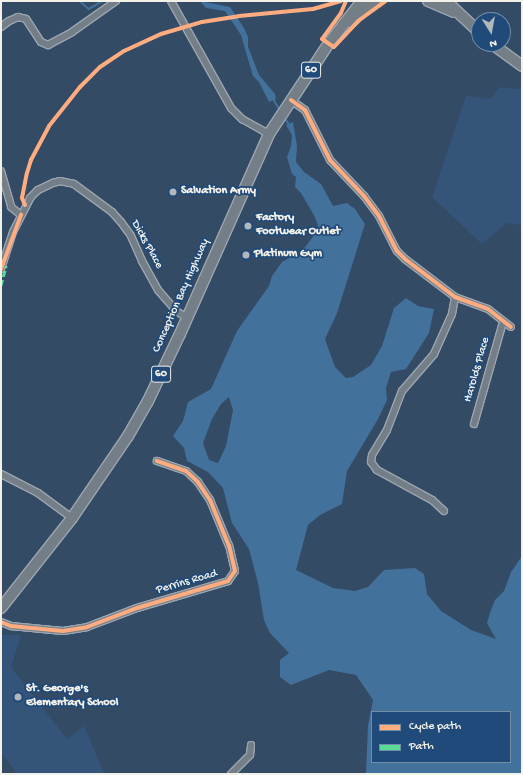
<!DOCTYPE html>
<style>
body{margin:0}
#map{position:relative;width:523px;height:775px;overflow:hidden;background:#344b65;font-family:"Gochi Hand",sans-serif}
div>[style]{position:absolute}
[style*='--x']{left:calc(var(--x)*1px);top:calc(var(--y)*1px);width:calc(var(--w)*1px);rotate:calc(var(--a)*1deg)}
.built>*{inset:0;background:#34547a}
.water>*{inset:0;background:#42719b}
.stream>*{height:1.5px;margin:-0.75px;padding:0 0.75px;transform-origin:0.75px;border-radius:0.75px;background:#42719b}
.roads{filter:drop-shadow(1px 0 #9ba5af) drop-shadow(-1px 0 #9ba5af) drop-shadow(0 1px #9ba5af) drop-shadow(0 -1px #9ba5af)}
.street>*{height:6px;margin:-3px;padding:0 3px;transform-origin:3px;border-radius:3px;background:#737e87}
.primary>*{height:10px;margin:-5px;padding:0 5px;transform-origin:5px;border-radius:5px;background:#737e87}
.quiet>*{height:3px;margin-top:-1.5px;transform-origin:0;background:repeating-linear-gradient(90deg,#5adb95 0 6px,transparent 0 9px)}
.cycleway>*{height:4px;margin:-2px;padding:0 2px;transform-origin:2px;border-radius:2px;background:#ffac80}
.dots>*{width:11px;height:11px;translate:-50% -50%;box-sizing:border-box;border:2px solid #1f4a7a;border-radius:50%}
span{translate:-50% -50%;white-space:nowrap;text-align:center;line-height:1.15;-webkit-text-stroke:3.5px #1f4a7a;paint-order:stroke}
.shield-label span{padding:1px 3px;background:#1f4a7a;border:1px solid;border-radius:3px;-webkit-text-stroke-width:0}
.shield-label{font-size:11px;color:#f4f1e8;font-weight:700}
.poi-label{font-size:12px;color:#f4f1e8;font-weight:700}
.left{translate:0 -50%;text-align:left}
.street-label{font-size:12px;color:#f4f1e8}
.frame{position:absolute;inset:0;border:2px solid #f4f1e8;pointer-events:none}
.legend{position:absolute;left:371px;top:711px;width:140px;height:52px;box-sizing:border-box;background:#1f4a7a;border:1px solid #748da6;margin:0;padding:5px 7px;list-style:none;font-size:12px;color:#f4f1e8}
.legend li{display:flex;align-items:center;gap:8px;height:20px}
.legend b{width:20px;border:1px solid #748da6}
.north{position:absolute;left:471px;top:12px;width:40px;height:40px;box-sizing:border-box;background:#1f4a7a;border:1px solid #748da6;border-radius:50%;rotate:169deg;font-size:11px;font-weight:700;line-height:16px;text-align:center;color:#f4f1e8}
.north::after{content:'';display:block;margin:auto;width:14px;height:18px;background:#b1b7ba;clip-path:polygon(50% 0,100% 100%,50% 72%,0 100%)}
</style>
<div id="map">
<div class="built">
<i style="clip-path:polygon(522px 86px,522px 225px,507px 223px,482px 244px,432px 197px,466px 96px,490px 99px,500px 87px,518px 89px)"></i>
<i style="clip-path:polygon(1px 635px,21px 635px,11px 667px,67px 739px,84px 726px,104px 773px,17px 774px,1px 752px)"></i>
</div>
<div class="water">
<i style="clip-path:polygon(200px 1px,230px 7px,244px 28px,248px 37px,248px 47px,259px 75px,275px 94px,276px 99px,269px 102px,259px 82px,253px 76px,241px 35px,225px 11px,206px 8px)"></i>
<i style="clip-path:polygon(evenodd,293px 122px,297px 146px,296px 162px,304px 172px,321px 184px,333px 206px,347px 203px,355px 209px,365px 224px,337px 313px,325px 339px,335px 367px,346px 378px,353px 377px,371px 365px,382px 346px,394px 308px,406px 298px,418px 306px,434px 309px,429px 333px,406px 369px,391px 372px,386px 388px,387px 400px,378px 419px,347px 471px,342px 504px,320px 515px,308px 525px,296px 570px,333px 588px,355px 591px,368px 587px,384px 570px,415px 568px,424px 574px,427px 594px,441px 611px,471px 630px,496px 639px,487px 623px,490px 613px,495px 600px,504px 591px,511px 572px,522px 556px,522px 774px,366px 773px,368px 725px,373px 700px,356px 675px,329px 670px,291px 685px,280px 677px,280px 660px,289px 653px,270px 633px,264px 620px,258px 583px,249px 549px,232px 523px,223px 488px,208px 472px,187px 461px,184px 448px,173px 436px,183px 421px,188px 402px,211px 389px,237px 331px,269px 286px,272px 276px,282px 262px,302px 251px,319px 229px,315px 217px,301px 193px,295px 187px,296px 177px,292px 174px,287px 157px,291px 146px,292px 135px,286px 125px,293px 122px,229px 397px,233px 410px,226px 446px,218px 463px,209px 460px,203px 443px,212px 419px,221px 404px,229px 397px,293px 122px,372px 712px,510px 712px,510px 762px,372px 762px,372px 712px)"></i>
</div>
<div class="stream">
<i style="--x:80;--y:1;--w:12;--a:42"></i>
<i style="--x:89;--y:9;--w:16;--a:-30"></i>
<i style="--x:274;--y:100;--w:12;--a:59"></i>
<i style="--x:284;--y:117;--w:9;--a:54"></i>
</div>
<div class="roads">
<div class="street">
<i style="--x:171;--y:1;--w:123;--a:60.7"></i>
<i style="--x:231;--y:108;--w:16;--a:45"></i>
<i style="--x:242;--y:119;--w:31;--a:29"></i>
<i style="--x:1;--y:27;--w:10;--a:-37"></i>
<i style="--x:9;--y:21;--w:10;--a:-24"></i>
<i style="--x:18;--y:17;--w:8;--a:14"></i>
<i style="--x:26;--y:19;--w:27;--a:57"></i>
<i style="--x:41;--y:42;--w:8;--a:23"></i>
<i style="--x:48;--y:45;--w:27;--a:-28"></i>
<i style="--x:72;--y:32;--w:54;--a:-35.2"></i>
<i style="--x:291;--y:100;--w:17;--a:36"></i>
<i style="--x:305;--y:110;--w:56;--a:63.4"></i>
<i style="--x:330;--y:160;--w:50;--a:46.6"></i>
<i style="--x:364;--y:196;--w:25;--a:53"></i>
<i style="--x:379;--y:216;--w:39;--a:63"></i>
<i style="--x:397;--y:251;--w:11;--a:45"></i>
<i style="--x:405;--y:259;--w:63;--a:37.2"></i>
<i style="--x:455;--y:297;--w:35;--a:20"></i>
<i style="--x:488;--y:309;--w:29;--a:38"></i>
<i style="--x:1;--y:171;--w:37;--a:74"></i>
<i style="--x:11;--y:207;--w:13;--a:39"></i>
<i style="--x:1;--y:269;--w:39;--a:-72"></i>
<i style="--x:13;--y:232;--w:38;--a:-63"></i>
<i style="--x:30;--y:198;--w:11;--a:-45"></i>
<i style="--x:38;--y:190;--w:17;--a:-25"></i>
<i style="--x:53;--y:183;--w:7;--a:-16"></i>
<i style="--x:60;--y:181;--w:14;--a:12"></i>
<i style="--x:74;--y:184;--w:47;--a:36.4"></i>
<i style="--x:112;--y:212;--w:13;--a:48"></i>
<i style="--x:121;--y:222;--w:17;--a:54"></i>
<i style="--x:131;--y:236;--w:27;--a:66"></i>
<i style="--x:142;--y:261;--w:33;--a:61"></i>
<i style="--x:158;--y:290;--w:28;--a:49"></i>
<i style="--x:176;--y:311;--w:12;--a:31"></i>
<i style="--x:474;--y:424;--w:106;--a:-74.1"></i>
<i style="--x:1;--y:474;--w:42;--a:27.2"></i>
<i style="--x:38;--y:493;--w:42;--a:36.3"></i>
<i style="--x:444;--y:511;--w:16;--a:-137"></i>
<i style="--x:432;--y:500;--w:63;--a:-151.4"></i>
<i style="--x:377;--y:470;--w:10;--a:-127"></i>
<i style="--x:371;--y:462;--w:7;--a:-82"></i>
<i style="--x:372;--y:455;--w:29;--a:-59"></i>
<i style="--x:387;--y:430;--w:42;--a:-69"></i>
<i style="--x:402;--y:391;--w:49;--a:-49.1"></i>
<i style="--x:434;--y:354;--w:44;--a:-65.8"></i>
<i style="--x:452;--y:314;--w:17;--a:-80"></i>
<i style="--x:1;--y:622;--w:11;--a:22"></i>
<i style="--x:11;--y:626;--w:52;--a:5.5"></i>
<i style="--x:63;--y:631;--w:24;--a:-9"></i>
<i style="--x:87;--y:627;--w:53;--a:-20.8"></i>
<i style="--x:137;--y:608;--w:95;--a:-16.5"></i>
<i style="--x:228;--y:581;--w:12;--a:-55"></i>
<i style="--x:235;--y:571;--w:26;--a:-103"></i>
<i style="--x:229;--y:546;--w:50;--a:-112.4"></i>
<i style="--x:210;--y:500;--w:22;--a:-124"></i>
<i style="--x:198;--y:482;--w:16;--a:-137"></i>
<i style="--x:186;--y:471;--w:31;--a:-161"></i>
<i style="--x:231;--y:774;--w:27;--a:-45"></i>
<i style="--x:250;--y:755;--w:10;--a:-84"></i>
</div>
<div class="primary">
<i style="--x:428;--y:1;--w:28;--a:23"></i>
<i style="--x:446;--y:1;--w:45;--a:43.2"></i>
<i style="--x:351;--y:22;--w:22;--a:-43"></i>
<i style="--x:367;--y:7;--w:13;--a:-29"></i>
<i style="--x:492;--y:44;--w:37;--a:36"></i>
<i style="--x:1;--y:608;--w:115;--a:-51.7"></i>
<i style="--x:72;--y:518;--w:99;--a:-55.7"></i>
<i style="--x:128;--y:436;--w:40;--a:-60.3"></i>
<i style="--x:148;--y:401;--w:74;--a:-64.5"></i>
<i style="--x:180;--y:334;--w:219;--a:-66"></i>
<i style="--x:269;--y:134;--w:109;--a:-56.6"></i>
<i style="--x:329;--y:43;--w:53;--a:-51.8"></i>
</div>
</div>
<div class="quiet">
<i style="--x:1;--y:285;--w:20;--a:-75"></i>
</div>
<div class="cycleway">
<i style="--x:346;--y:1;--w:13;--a:113"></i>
<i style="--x:341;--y:13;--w:32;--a:126"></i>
<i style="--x:322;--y:39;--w:14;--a:34"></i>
<i style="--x:334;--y:47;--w:35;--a:-47"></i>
<i style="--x:358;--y:21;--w:34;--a:-36"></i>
<i style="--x:291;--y:100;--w:17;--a:36"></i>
<i style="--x:305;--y:110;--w:56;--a:63.4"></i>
<i style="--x:330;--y:160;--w:50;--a:46.6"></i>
<i style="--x:364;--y:196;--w:25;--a:53"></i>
<i style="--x:379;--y:216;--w:39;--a:63"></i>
<i style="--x:397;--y:251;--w:11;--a:45"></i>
<i style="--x:405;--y:259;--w:63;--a:37.2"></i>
<i style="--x:455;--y:297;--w:35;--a:20"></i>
<i style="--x:488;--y:309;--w:29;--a:38"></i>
<i style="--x:25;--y:205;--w:8;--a:-113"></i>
<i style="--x:22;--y:198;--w:25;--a:-79"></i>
<i style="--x:27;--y:173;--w:14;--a:-73"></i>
<i style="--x:31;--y:160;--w:38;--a:-62"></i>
<i style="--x:49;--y:126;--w:50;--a:-51.5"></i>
<i style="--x:80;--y:87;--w:28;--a:-45"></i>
<i style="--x:100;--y:67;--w:29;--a:-34"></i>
<i style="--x:124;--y:51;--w:41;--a:-24.7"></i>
<i style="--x:161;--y:34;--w:43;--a:-16.3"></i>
<i style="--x:202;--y:22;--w:37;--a:-9"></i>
<i style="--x:239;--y:16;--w:74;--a:-5.4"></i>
<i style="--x:313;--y:9;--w:29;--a:-16"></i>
<i style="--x:1;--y:269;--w:58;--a:-69.7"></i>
<i style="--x:1;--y:622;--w:11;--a:22"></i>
<i style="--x:11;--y:626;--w:52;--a:5.5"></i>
<i style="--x:63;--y:631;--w:24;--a:-9"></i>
<i style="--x:87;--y:627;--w:53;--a:-20.8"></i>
<i style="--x:137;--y:608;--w:95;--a:-16.5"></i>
<i style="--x:228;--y:581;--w:12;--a:-55"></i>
<i style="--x:235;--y:571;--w:26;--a:-103"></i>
<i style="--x:229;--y:546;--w:50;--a:-112.4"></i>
<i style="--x:210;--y:500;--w:22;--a:-124"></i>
<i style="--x:198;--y:482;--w:16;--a:-137"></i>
<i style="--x:186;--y:471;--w:31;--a:-161"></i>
</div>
<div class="dots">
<i style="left:173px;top:192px;background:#b1b7ba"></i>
<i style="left:248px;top:226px;background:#b1b7ba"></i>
<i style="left:246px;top:255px;background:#b1b7ba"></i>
<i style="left:18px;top:697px;background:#b1b7ba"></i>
</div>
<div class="shield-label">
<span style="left:311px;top:70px">60</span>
<span style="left:161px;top:374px">60</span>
</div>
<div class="poi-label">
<span class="left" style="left:181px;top:192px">Salvation Army</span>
<span class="left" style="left:256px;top:226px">Factory<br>Footwear Outlet</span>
<span class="left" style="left:254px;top:255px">Platinum Gym</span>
<span class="left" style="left:26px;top:697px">St. George's<br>Elementary School</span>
</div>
<div class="street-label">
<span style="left:146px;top:245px;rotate:61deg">Dicks Place</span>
<span style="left:182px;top:296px;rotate:-66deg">Conception Bay Highway</span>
<span style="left:478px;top:370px;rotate:-74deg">Harolds Place</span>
<span style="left:187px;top:583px;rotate:-16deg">Perrins Road</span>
</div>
<div class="frame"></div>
<ul class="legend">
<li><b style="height:5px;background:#ffac80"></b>Cycle path</li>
<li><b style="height:5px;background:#5adb95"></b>Path</li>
</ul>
<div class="north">N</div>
</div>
